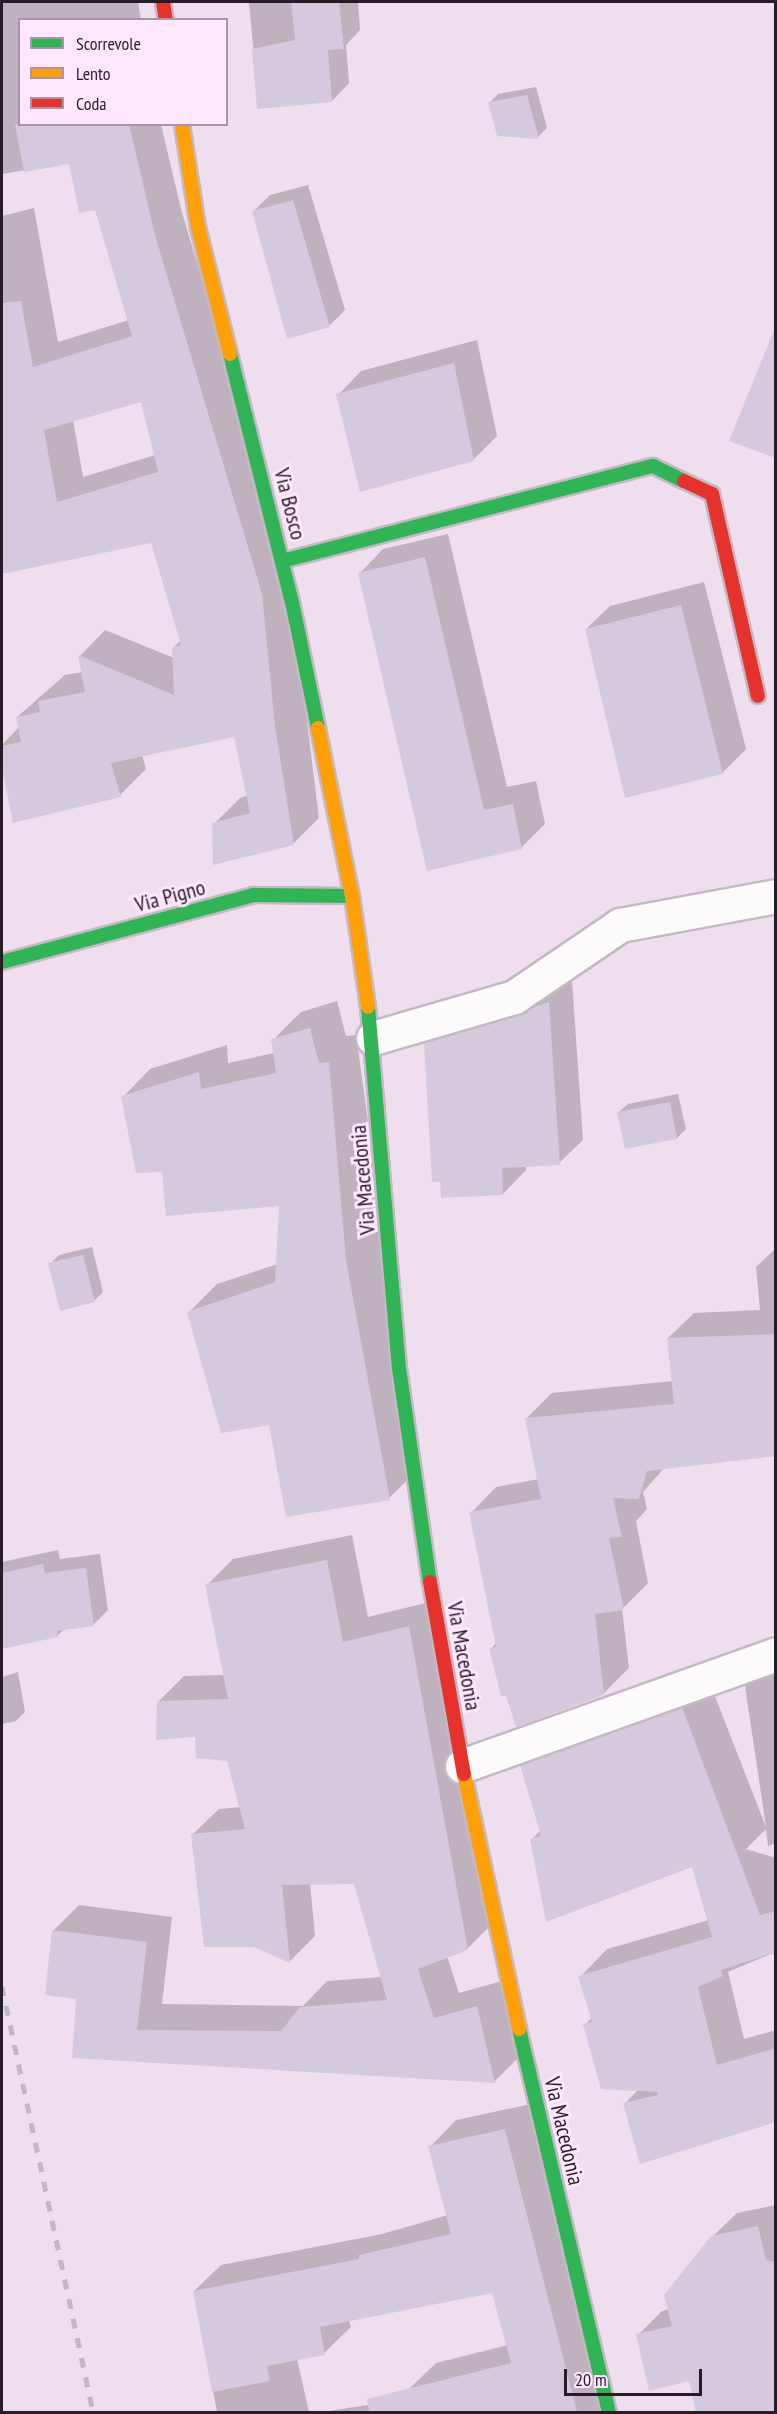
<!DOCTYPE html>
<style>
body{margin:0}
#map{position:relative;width:777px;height:2414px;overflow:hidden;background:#efdeed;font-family:"PT Sans Narrow",sans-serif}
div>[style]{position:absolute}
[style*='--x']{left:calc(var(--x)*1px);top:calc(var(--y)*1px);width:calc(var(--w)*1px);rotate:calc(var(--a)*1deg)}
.shadow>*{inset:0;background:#0003}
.building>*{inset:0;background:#d5c9de}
.roads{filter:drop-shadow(2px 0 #c5b9c4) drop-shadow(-2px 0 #c5b9c4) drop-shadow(0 2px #c5b9c4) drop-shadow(0 -2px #c5b9c4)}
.street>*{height:33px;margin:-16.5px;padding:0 16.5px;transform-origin:16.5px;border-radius:16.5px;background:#fdfafc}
.fast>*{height:14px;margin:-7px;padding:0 7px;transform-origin:7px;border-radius:7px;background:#30b455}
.slow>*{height:14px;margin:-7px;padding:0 7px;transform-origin:7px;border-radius:7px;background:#ff9f0a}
.jam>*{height:14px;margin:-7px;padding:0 7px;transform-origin:7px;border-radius:7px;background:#e5322d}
.rail>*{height:4.5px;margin-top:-2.25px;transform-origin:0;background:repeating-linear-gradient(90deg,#bebabd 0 10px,transparent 0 20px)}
span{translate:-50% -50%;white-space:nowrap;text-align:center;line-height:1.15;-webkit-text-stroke:6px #fee7fc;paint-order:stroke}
.street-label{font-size:22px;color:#271d26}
.frame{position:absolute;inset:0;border:3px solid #271d26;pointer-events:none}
.legend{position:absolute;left:18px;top:18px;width:210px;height:108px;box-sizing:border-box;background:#fee7fc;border:2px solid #a896a6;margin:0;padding:8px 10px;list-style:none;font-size:18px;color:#271d26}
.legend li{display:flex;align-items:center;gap:12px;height:30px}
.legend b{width:30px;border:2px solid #a896a6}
.scale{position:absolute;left:564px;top:2369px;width:138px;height:27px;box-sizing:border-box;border:3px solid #271d26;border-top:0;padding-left:8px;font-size:18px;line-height:21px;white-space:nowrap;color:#271d26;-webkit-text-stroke:4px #fee7fc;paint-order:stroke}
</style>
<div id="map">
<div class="shadow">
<i style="clip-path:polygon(evenodd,2px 2px,138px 2px,141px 20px,20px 20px,20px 124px,161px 124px,181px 209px,288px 568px,319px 818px,293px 844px,214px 824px,240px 798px,247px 796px,235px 736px,142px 755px,146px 769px,120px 795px,14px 821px,2px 745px,19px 727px,17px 717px,65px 675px,83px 672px,80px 656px,105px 630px,174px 658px,173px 648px,181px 640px,152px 541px,2px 572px,2px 216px,34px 208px,58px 342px,129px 320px,96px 208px,71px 162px,3px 174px,2px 2px,143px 400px,155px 455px,83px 477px,73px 420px,143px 400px)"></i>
<i style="clip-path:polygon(358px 2px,360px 30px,346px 45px,349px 83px,332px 101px,259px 108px,249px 3px)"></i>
<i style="clip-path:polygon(536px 87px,547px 128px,538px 137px,489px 103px,498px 94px)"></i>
<i style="clip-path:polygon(308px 185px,345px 310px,329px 326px,254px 211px,270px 195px)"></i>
<i style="clip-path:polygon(477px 340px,497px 436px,474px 459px,338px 395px,361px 371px)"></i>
<i style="clip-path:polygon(448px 534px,507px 787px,536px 781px,545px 824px,521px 848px,428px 869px,360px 573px,383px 549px)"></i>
<i style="clip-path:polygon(704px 582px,746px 749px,722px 773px,586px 629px,610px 606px)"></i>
<i style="clip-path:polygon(572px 980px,583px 1140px,559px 1163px,526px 1165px,526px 1170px,503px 1194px,426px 1044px,449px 1020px)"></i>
<i style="clip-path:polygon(337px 1001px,346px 1036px,356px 1035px,417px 1471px,389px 1498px,270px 1423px,189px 1312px,217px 1284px,278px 1264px,281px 1204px,163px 1170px,123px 1097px,150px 1069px,227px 1045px,228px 1063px,274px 1053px,273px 1040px,301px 1012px)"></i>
<i style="clip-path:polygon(678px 1094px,686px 1129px,677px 1138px,619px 1112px,628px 1104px)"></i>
<i style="clip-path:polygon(92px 1247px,103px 1292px,94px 1301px,50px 1264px,59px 1255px)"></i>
<i style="clip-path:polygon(776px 1248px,776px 1455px,665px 1467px,643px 1492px,647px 1509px,636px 1521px,648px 1583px,622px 1609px,629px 1668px,603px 1694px,491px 1649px,496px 1643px,471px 1513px,496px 1487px,539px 1479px,527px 1418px,552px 1393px,673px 1381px,668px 1338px,694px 1313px,760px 1310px,756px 1267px)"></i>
<i style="clip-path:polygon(352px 1535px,368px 1617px,434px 1601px,493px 1923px,467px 1949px,447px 1956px,459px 1993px,502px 1981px,520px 2056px,495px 2081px,74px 2056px,77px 1998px,53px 1931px,79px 1905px,172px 1917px,162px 2004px,303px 2006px,327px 1981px,382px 1977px,355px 1882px,310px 1883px,315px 1936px,290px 1961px,254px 1946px,193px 1834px,219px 1809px,241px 1807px,228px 1759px,159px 1701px,184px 1676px,225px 1675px,207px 1585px,233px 1559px)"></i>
<i style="clip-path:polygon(58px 1550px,60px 1559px,100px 1554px,108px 1610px,93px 1625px,65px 1629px,57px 1636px,2px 1648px,2px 1562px)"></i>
<i style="clip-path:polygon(776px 1657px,776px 1843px,768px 1846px,766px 1829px,746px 1849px,776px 1858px,776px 1963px,773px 1953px,728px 1972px,744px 2039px,776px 2030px,776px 2120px,625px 2103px,639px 2089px,585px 2025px,592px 2017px,580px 1977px,607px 1949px,709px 1920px,693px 1865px,531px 1840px,541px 1830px,521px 1766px,549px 1738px,709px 1681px,766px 1827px,745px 1686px)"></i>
<i style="clip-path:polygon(18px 1672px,25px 1712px,16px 1721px,2px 1724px,2px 1677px)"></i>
<i style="clip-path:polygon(531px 2104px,610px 2412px,323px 2412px,411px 2398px,409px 2389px,436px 2363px,508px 2345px,493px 2291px,349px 2320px,351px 2327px,324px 2353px,297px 2359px,309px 2412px,217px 2412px,194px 2291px,221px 2265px,382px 2234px,448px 2215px,430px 2147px,456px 2120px)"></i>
<i style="clip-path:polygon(776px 2205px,776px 2412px,698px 2412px,690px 2380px,638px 2335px,662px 2311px,669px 2309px,712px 2237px,737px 2213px)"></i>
</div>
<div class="building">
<i style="clip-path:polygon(291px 2px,339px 2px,344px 49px,328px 50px,332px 102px,257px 109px,252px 49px,295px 40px)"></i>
<i style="clip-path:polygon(527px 95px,539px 139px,497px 136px,488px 102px)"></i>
<i style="clip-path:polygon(evenodd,15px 124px,129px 124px,155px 235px,262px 594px,275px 726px,294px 845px,213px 865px,212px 823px,250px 813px,234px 737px,111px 763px,121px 797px,13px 823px,2px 768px,2px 746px,21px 742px,16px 717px,40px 712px,38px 701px,85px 692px,78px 655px,174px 695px,172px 648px,181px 645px,151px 543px,2px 574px,2px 303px,21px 301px,33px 367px,132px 336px,95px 210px,79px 213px,69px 164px,24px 172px,15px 124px,141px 402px,158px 472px,57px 502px,44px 430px,141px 402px)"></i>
<i style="clip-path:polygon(293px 200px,330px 327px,287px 339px,252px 211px)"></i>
<i style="clip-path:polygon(774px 330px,776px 330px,776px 458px,729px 441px)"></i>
<i style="clip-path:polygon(454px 363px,474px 461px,360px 492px,336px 394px)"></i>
<i style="clip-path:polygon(425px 557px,484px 810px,513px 804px,522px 849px,427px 871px,358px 573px)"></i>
<i style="clip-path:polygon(681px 605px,723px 774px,625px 798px,585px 629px)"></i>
<i style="clip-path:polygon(549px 1002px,560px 1165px,502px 1168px,503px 1195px,441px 1198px,440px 1182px,432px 1182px,424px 1043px)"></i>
<i style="clip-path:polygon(310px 1028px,319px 1063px,329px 1062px,346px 1260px,390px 1500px,286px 1517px,269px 1425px,221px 1433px,187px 1312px,275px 1282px,279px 1206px,166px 1216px,162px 1172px,136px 1173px,121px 1096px,199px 1072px,201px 1089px,276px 1073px,271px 1039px)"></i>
<i style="clip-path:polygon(670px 1102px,677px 1139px,625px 1149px,617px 1112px)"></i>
<i style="clip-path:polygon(83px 1255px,95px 1302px,60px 1311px,48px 1263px)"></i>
<i style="clip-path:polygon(776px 1334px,776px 1456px,647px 1471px,639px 1499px,613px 1498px,622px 1537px,609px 1538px,624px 1610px,595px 1614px,604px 1695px,516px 1727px,506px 1696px,501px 1696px,489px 1648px,496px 1647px,469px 1512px,541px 1499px,525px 1418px,674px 1404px,667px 1338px)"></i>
<i style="clip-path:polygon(327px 1560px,343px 1642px,409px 1626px,468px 1950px,418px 1969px,434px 2018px,477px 2006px,495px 2083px,72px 2058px,76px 1999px,45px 1995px,52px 1930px,147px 1942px,137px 2030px,281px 2031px,300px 2007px,387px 2000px,354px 1884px,282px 1885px,290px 1963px,254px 1947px,204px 1947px,191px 1834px,245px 1829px,227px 1761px,196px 1758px,195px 1737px,156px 1740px,157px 1701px,228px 1699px,205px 1584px)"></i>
<i style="clip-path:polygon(43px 1564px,45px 1573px,86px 1568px,94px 1626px,57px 1631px,58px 1637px,2px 1649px,2px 1573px)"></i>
<i style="clip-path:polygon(682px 1707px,760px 1915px,776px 1911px,776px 1952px,721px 1970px,723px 1976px,698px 1987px,717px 2065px,776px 2048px,776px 2122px,640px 2164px,623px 2103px,658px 2095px,657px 2092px,601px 2089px,583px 2024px,592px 2022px,578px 1976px,712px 1937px,692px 1867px,546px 1922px,530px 1839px,541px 1836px,520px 1765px)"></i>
<i style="clip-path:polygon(505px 2129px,577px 2412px,369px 2412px,367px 2399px,511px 2363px,492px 2293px,320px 2327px,325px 2355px,267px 2366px,270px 2381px,212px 2392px,193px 2291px,359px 2259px,359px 2255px,451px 2234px,428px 2146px)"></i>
<i style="clip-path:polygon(758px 2226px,766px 2260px,776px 2262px,776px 2412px,696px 2412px,689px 2381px,649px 2391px,636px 2334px,672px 2326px,664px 2295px,711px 2236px)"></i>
</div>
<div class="roads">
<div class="street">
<i style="--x:373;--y:1038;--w:147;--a:-16.2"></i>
<i style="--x:514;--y:997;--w:128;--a:-34.2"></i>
<i style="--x:620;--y:925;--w:159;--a:-10.5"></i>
<i style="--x:462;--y:1766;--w:333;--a:-19.6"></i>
</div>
<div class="fast">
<i style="--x:230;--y:354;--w:256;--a:76"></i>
<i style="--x:292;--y:602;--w:129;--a:78.3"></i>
<i style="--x:282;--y:561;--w:383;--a:-14.4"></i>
<i style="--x:653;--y:466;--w:34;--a:26"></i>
<i style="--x:2;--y:962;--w:261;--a:-14.9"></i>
<i style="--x:254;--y:895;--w:98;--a:0.6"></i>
<i style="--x:368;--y:1007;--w:362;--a:85.1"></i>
<i style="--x:399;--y:1368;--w:216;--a:81.8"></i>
<i style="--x:519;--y:2029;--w:393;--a:76.8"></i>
</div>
<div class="slow">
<i style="--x:182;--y:124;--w:104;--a:81.2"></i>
<i style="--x:198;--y:227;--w:131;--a:75.9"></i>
<i style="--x:318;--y:728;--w:171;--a:78.6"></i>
<i style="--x:352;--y:896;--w:112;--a:81.8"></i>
<i style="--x:464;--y:1774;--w:261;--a:77.8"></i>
</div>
<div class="jam">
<i style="--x:163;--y:2;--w:18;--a:81"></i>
<i style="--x:684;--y:481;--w:31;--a:25"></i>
<i style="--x:712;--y:494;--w:207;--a:77.2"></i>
<i style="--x:430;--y:1582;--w:195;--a:80"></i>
</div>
</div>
<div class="rail">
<i style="--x:2;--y:1986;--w:436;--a:77.9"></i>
</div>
<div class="street-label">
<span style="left:290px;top:504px;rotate:76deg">Via Bosco</span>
<span style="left:170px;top:896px;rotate:-15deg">Via Pigno</span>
<span style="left:363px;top:1180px;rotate:-95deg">Via Macedonia</span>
<span style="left:464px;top:1656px;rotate:80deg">Via Macedonia</span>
<span style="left:564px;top:2131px;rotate:77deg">Via Macedonia</span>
</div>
<div class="frame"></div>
<ul class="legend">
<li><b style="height:8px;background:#30b455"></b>Scorrevole</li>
<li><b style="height:8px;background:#ff9f0a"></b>Lento</li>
<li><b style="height:8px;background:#e5322d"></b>Coda</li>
</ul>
<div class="scale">20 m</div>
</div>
